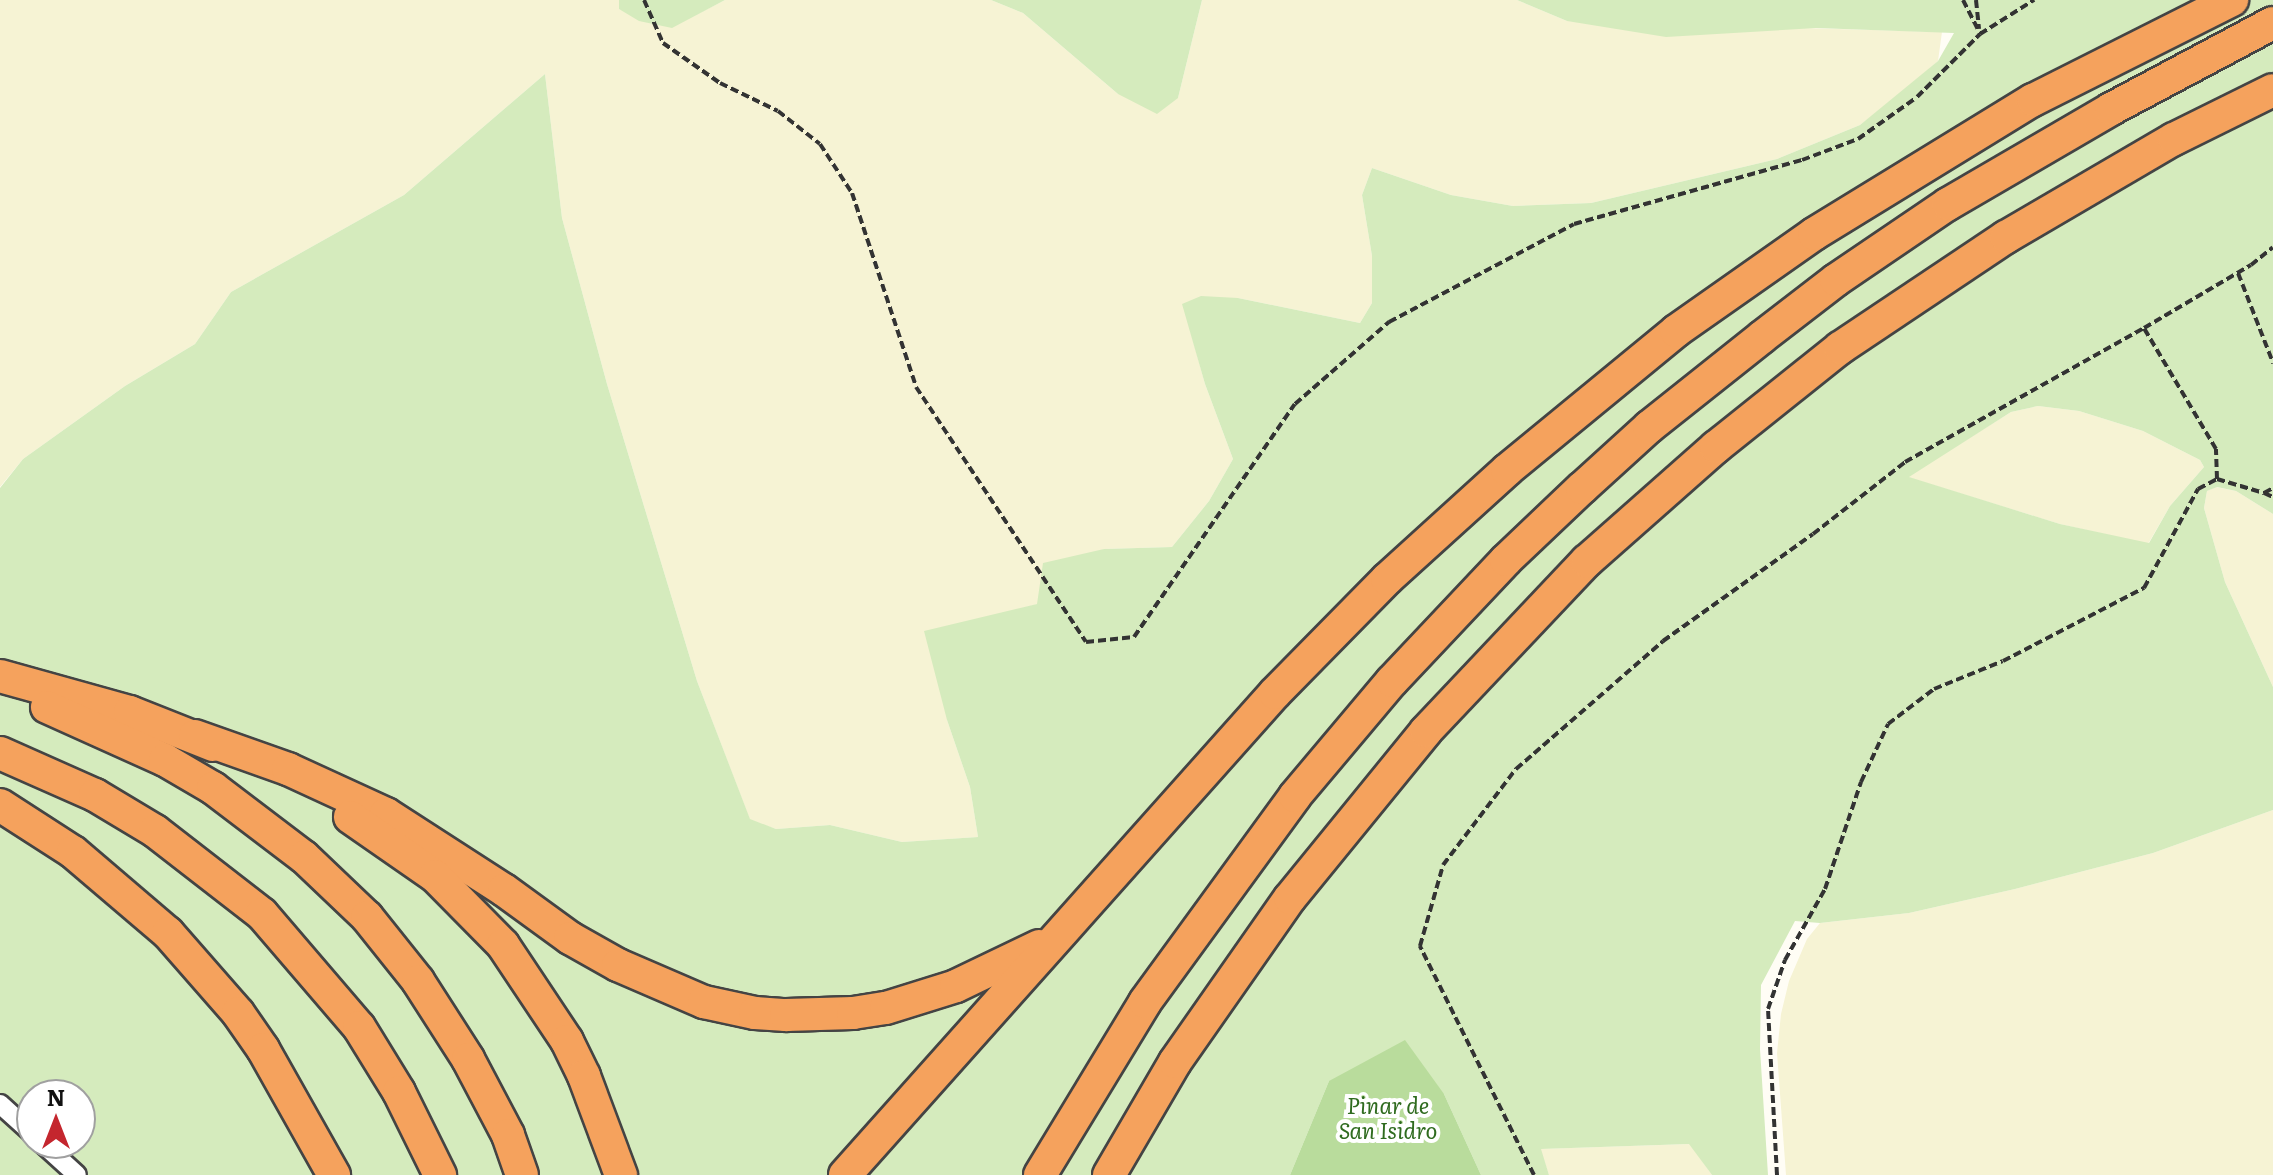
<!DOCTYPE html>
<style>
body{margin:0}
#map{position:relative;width:2273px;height:1175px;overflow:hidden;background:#fffdf5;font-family:Literata,serif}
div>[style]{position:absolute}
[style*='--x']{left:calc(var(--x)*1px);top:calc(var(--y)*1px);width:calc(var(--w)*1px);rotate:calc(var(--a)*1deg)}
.farmland>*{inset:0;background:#f6f3d4}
.green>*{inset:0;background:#d5ebbd}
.forest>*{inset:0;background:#b9dc9c}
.path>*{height:4px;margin-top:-2px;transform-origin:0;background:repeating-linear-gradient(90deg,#333 0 8px,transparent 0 12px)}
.roads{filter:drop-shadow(2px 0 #444) drop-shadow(-2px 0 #444) drop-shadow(0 2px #444) drop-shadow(0 -2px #444)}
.street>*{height:18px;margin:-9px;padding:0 9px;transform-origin:9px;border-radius:9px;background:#fff}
.highway>*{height:32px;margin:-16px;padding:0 16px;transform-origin:16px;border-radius:16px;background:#f5a25d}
span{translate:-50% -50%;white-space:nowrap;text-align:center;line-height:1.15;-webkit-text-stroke:8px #fff;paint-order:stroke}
.park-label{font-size:22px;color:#2f6b1f;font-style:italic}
.north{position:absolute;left:16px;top:1079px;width:80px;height:80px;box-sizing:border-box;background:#fff;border:2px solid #a0a0a0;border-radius:50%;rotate:0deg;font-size:22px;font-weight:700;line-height:32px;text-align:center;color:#111}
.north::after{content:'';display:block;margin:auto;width:28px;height:36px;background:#c4262e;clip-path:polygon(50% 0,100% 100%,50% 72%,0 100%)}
</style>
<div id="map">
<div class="farmland">
<i style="clip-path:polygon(0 0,619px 0,619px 9px,672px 27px,725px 0,991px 0,1023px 13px,1118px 94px,1178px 98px,1202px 0,1517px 0,1567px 21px,1942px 32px,1938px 61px,1900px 95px,1860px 125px,1777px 159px,1591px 203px,1513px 206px,1451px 195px,1372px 168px,1362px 195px,1372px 256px,1372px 303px,1360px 323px,1238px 298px,1183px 304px,1205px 384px,1233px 459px,1209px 501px,1172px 547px,1104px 549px,1042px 587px,1038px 604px,1008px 612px,947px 720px,970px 787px,978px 837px,902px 842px,830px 825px,776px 829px,750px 820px,697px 681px,607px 384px,562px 218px,545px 74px,404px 195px,231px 292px,195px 344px,125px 386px,23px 459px,0 487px)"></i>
<i style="clip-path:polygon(2038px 406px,2079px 411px,2143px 431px,2200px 460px,2204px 467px,2170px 506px,2148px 544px,2060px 524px,1907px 477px,2011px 412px)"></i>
<i style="clip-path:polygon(2216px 487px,2236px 491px,2273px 514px,2273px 687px,2225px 582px,2204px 508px,2207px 491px)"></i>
<i style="clip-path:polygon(2273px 810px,2273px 1175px,1786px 1175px,1777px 1053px,1781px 1014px,1789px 981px,1807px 939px,1820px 923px,1909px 913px,2015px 889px,2153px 853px)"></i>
<i style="clip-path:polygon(1690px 1144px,1712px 1175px,1549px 1175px,1540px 1149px)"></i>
</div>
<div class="green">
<i style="clip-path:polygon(619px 0,725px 0,672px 28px,639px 21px,619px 9px)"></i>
<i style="clip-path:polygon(991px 0,1202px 0,1178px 98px,1157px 114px,1118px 94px,1023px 13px)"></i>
<i style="clip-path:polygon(evenodd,1517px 0,2273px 0,2273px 514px,2236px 491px,2217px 487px,2207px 491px,2204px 508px,2225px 582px,2273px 687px,2273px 810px,2153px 853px,2015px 889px,1909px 913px,1820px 923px,1795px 921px,1761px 985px,1760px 1049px,1768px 1175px,1712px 1175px,1689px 1144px,1541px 1149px,1549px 1175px,1481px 1175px,1444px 1094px,1329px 1081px,1290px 1175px,0 1175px,0 488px,23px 459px,125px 386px,195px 344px,231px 292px,404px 195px,545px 74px,562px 218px,607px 384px,697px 681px,750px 819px,776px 829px,830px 825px,902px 842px,978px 837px,970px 787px,947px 720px,924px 631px,1037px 604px,1043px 563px,1104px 549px,1172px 547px,1209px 501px,1233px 459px,1205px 384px,1182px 304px,1201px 296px,1238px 298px,1360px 323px,1372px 303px,1372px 256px,1362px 195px,1372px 168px,1451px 195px,1513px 206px,1591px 203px,1777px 159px,1860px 125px,1938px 61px,1954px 33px,1816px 28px,1666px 37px,1567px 21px,1517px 0,2038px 406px,2079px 411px,2143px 431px,2200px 460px,2204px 467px,2170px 506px,2149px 543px,2060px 524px,1909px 477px,2011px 412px,2038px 406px,1517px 0,32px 1095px,80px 1095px,80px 1143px,32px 1143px,32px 1095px)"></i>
</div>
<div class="forest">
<i style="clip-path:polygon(1405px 1040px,1444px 1094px,1481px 1175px,1290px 1175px,1329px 1081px)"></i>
</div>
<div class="path">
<i style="--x:644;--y:0;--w:47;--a:66.2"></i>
<i style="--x:663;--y:43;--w:70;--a:35.1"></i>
<i style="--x:720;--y:83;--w:64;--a:25.8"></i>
<i style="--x:778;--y:111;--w:53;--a:38.2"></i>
<i style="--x:820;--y:144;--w:59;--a:56.9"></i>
<i style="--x:852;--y:193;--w:204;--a:71.7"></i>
<i style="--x:916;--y:387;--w:306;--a:56.3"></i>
<i style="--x:1086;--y:642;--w:48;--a:-5.9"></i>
<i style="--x:1134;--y:637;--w:283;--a:-55.4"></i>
<i style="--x:1295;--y:404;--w:125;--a:-41.1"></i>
<i style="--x:1389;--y:322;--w:209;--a:-27.9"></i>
<i style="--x:1574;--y:224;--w:237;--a:-15.7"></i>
<i style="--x:1802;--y:160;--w:60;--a:-20.6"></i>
<i style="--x:1858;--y:139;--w:72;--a:-35.4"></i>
<i style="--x:1917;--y:97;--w:89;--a:-45"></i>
<i style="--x:1980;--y:34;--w:64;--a:-32.2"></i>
<i style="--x:1963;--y:0;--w:38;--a:63"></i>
<i style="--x:1976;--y:0;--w:29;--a:84"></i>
<i style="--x:2238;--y:273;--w:97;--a:68.7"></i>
<i style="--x:2217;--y:479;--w:49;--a:16.6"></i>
<i style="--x:2264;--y:493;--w:10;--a:-29"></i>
<i style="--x:2264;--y:493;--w:10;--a:24"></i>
<i style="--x:1534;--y:1175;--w:256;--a:-116.5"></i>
<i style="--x:1420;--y:946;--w:84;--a:-74.1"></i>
<i style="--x:1443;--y:865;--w:121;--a:-52.8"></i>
<i style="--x:1516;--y:769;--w:195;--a:-41"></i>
<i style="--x:1663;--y:641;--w:184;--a:-35.5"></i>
<i style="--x:1813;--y:534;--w:117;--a:-38"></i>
<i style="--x:1905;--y:462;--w:274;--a:-29.3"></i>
<i style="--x:2144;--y:328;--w:124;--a:-30.5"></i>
<i style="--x:2251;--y:265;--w:28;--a:-39"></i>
<i style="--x:1777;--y:1175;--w:166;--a:-93.1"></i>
<i style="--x:1768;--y:1009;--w:52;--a:-70.9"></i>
<i style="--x:1785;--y:960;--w:81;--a:-60.6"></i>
<i style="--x:1825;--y:889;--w:113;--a:-71.4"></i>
<i style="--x:1861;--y:782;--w:64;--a:-65"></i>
<i style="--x:1888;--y:724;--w:58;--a:-37.3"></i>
<i style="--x:1934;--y:689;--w:74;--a:-22.1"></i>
<i style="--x:2003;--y:661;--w:159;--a:-27.4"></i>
<i style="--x:2144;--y:588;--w:113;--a:-61.4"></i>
<i style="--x:2198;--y:489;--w:21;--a:-28"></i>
<i style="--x:2217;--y:479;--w:30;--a:-92"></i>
<i style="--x:2216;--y:449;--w:141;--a:-120.8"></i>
</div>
<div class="roads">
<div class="street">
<i style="--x:0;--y:1104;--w:43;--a:42.2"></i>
<i style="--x:42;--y:1143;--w:47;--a:42.4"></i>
</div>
<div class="highway">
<i style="--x:0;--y:676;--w:135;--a:15.5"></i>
<i style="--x:130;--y:712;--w:89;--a:21.7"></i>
<i style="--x:47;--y:707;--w:129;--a:24.2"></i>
<i style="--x:165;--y:760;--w:56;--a:30.3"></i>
<i style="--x:213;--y:788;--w:114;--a:37.2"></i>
<i style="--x:304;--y:857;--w:87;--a:43.6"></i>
<i style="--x:367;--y:917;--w:82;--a:51.4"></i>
<i style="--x:418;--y:981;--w:93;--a:57.3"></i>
<i style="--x:468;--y:1059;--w:86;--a:62.2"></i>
<i style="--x:508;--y:1135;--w:42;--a:70.7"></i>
<i style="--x:195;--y:736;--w:99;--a:19.5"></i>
<i style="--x:288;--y:769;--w:108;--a:24.7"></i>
<i style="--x:386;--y:814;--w:140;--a:32.8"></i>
<i style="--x:504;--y:890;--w:82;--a:36"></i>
<i style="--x:570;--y:938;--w:55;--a:29.4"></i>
<i style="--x:618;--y:965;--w:94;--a:23.3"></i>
<i style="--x:704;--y:1002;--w:52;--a:12.2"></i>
<i style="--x:755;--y:1013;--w:31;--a:4"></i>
<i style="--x:786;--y:1015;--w:67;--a:-1.7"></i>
<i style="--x:853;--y:1013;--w:33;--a:-9"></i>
<i style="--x:886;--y:1008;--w:73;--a:-17.4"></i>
<i style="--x:956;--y:986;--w:92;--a:-25.7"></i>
<i style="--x:0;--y:753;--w:104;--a:23.9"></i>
<i style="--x:95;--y:795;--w:70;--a:31"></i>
<i style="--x:155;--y:831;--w:135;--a:37.8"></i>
<i style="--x:262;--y:914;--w:149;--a:49.4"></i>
<i style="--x:359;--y:1027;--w:76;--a:58.4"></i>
<i style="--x:399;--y:1092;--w:93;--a:63.7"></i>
<i style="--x:0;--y:805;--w:87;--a:32.8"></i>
<i style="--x:73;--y:852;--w:125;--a:40.5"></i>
<i style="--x:168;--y:933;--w:106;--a:48.8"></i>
<i style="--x:238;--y:1013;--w:44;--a:55.2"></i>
<i style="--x:263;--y:1049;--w:145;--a:60.6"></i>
<i style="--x:350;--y:817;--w:103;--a:34.8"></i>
<i style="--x:435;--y:876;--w:97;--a:45.4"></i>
<i style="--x:503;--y:945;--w:115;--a:56.3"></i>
<i style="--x:567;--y:1041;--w:39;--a:64"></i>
<i style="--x:584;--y:1076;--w:106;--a:69.5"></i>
<i style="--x:845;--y:1175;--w:646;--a:-48.26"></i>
<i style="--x:1275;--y:693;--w:160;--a:-45.5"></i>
<i style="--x:1387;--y:579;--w:162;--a:-42.2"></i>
<i style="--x:1507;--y:470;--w:219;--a:-39.4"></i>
<i style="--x:1676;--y:331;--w:169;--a:-35.1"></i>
<i style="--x:1814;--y:234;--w:257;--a:-31.5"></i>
<i style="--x:2033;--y:100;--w:223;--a:-26.7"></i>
<i style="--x:1040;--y:1175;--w:202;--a:-58.7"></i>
<i style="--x:1145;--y:1002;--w:255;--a:-53.9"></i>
<i style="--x:1295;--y:796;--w:150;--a:-49.9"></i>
<i style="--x:1392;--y:681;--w:166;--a:-46.7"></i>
<i style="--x:1506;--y:560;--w:105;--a:-43.5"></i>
<i style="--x:1582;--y:488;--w:91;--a:-42.3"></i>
<i style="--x:1649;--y:427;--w:144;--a:-38.5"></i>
<i style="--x:1762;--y:337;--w:93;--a:-37.6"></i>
<i style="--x:1836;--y:280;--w:135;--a:-34.2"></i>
<i style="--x:1948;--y:204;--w:189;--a:-30.2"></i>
<i style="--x:2111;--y:109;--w:183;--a:-28"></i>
<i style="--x:1109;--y:1175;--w:131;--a:-59.7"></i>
<i style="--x:1175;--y:1062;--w:200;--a:-55"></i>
<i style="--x:1290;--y:898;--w:215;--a:-50.8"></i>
<i style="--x:1426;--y:731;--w:234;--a:-46.6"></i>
<i style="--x:1587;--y:561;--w:172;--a:-41.5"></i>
<i style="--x:1716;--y:447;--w:159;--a:-38.6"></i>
<i style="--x:1840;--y:348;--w:200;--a:-33.8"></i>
<i style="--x:2006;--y:237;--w:194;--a:-30.3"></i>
<i style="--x:2174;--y:139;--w:110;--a:-26.3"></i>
</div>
</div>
<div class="park-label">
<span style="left:1388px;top:1117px">Pinar de<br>San Isidro</span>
</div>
<div class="north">N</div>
</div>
